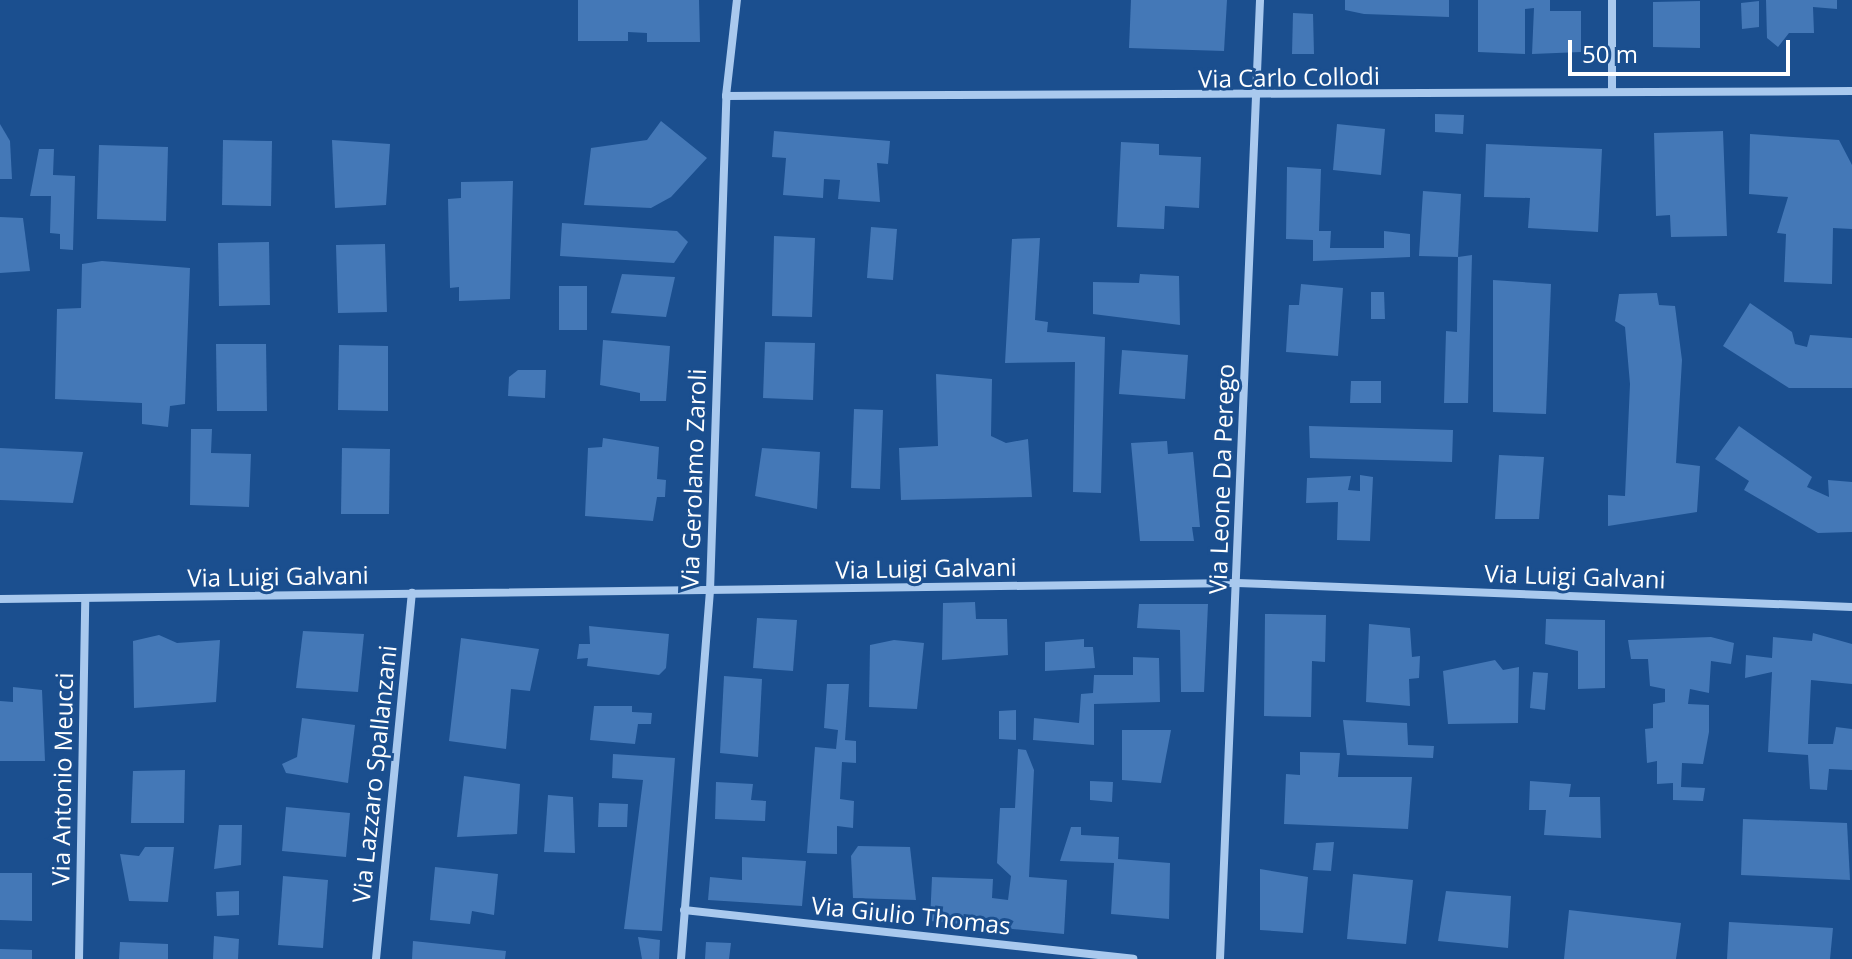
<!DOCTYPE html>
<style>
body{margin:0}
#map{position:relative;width:1852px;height:959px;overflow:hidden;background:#1b4f8f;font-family:"Open Sans",sans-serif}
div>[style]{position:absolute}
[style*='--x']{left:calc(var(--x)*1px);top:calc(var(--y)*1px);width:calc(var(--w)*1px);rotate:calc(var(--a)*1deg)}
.building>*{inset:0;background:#4478b7}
.minor>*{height:8px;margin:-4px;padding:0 4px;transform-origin:4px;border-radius:4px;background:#a9c9ee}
span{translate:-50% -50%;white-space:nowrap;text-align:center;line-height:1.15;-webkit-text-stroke:6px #1b4f8f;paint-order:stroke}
.street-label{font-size:24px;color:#fff}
.scale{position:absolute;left:1568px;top:40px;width:222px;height:36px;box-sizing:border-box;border:4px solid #fff;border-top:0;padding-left:10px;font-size:24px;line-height:28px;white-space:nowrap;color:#fff;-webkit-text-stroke:6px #1b4f8f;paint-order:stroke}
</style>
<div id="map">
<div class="building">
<i style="clip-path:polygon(578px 0,699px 0,700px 42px,647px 42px,647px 33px,628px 32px,628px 41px,578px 41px)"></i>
<i style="clip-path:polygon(1131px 0,1227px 0,1224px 51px,1129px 48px)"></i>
<i style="clip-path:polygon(1345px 0,1449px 0,1449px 17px,1364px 14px,1345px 10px)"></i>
<i style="clip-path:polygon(1478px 0,1550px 0,1550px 11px,1581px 11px,1581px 52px,1532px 54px,1534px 8px,1525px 9px,1525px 54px,1478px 52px)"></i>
<i style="clip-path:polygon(1766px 0,1837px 0,1837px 9px,1813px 7px,1814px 33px,1789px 33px,1778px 47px,1767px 38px)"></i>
<i style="clip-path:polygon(1700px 1px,1700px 48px,1653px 47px,1653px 2px)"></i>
<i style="clip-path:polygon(1759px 1px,1759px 27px,1742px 29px,1741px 3px)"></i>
<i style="clip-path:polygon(1293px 13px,1313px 14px,1314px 54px,1292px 54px)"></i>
<i style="clip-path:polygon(1435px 114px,1464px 115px,1463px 134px,1435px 132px)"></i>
<i style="clip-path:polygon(661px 121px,707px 158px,671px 197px,651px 208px,584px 205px,591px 148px,647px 140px)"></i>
<i style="clip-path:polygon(0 124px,10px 141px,12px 179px,0 179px)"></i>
<i style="clip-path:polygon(1337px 124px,1385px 129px,1381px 175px,1333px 170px)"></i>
<i style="clip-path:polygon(774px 131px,890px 141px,888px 164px,877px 163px,880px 202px,838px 199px,840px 180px,824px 179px,823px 198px,783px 195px,786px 158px,772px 157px)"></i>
<i style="clip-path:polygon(1723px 131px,1727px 236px,1671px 237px,1670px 215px,1656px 216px,1654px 133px)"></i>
<i style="clip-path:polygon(1750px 134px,1839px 140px,1852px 165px,1852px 229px,1833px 228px,1832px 284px,1784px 282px,1786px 234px,1777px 233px,1788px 197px,1749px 194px)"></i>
<i style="clip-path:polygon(223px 140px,272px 141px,271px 206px,222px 205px)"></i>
<i style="clip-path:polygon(332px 140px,390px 144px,386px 205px,335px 208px)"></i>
<i style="clip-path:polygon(1121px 142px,1159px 144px,1159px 155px,1201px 157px,1199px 208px,1165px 206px,1164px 229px,1117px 227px)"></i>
<i style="clip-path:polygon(1486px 144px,1602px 149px,1598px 232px,1528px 228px,1530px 198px,1484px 197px)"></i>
<i style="clip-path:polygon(99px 145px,168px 147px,166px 221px,97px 219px)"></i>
<i style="clip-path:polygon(39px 149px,54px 149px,53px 175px,75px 176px,73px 250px,60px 249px,60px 234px,50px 233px,51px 196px,30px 196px)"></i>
<i style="clip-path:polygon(1287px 167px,1321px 169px,1319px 231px,1331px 231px,1330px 248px,1384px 248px,1384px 231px,1410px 234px,1410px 257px,1313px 261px,1313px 240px,1286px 239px)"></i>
<i style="clip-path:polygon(513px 181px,510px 299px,459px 301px,459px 287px,450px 288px,448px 199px,461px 198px,461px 182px)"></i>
<i style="clip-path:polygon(1423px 191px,1461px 194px,1458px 257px,1419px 256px)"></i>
<i style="clip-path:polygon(0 217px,23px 218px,30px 271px,0 273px)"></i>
<i style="clip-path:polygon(562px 223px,677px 231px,688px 242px,674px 263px,560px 256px)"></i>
<i style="clip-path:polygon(871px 227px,897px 229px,893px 280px,867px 278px)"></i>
<i style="clip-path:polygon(774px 236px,815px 238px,812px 317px,772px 316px)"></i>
<i style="clip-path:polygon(1040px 238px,1035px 320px,1048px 322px,1047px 332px,1105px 337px,1101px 493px,1073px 492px,1075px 362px,1005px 363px,1012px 239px)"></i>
<i style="clip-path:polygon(269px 242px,270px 305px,219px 306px,218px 243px)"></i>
<i style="clip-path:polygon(385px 244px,387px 312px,338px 313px,336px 245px)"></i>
<i style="clip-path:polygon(1472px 255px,1468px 403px,1444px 403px,1446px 331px,1457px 332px,1458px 257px)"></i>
<i style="clip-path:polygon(102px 261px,190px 268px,185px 404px,170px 406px,168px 427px,142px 424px,142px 403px,55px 399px,57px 309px,81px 308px,82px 264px)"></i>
<i style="clip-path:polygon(622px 274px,675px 277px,666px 317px,611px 313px)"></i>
<i style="clip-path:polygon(1140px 274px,1179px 276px,1180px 325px,1093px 314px,1093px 282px,1139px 283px)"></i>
<i style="clip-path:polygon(1493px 280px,1551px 284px,1546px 414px,1493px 412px)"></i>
<i style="clip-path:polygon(1301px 284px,1343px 288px,1338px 356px,1286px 352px,1289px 305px,1299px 305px)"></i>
<i style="clip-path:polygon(559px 286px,587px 286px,587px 330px,559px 330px)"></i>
<i style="clip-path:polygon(1371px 292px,1384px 292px,1385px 319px,1371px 319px)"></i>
<i style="clip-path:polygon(1657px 293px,1659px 305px,1675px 306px,1682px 360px,1676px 463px,1700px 466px,1697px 512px,1608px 526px,1608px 495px,1625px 496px,1630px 384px,1625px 327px,1615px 321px,1619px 294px)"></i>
<i style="clip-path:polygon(1750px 303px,1792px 332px,1795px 344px,1807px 347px,1810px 335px,1852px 338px,1852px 388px,1789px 388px,1723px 346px)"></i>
<i style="clip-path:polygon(603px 340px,670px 346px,666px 401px,640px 401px,640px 393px,600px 385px)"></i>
<i style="clip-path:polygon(765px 342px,815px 343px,813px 400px,763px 398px)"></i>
<i style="clip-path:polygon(216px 344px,266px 344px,267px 411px,217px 411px)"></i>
<i style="clip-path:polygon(339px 345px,388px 346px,388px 411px,338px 410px)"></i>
<i style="clip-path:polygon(1122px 350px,1188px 355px,1185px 399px,1119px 394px)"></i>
<i style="clip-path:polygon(518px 370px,546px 370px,545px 398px,508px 396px,509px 377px)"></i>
<i style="clip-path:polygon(936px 374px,992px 379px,991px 436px,1006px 443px,1028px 439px,1032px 497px,901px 500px,899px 448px,938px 446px)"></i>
<i style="clip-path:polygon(1351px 381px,1381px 381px,1381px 403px,1350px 403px)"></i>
<i style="clip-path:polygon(854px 409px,883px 410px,880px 489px,851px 488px)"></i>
<i style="clip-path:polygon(1309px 426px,1453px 430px,1452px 462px,1310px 458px)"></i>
<i style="clip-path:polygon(1739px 426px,1812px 477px,1807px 487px,1829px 497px,1828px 480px,1852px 482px,1852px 532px,1818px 533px,1744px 490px,1749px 481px,1715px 459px)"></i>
<i style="clip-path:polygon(191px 429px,212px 429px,211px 453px,251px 454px,249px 507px,190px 505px)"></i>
<i style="clip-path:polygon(603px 438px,659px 447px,657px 479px,666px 480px,665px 497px,657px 497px,653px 521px,585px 516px,588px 448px,602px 447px)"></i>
<i style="clip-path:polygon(1167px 441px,1168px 454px,1193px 452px,1200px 527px,1192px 527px,1194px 541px,1140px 541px,1131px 443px)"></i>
<i style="clip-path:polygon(0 448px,83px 452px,73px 503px,0 500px)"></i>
<i style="clip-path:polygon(342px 448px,390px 449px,389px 514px,341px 514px)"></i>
<i style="clip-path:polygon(762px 448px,820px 452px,817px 509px,755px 496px)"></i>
<i style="clip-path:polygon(1499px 455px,1544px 457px,1539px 519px,1495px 519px)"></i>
<i style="clip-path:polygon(1360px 475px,1373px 477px,1370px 541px,1337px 540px,1338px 502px,1306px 503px,1307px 478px,1351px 476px,1348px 490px,1360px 491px)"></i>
<i style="clip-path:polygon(975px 602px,976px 619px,1007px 619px,1008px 655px,942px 660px,943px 603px)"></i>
<i style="clip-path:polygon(1139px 604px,1208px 604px,1204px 692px,1181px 692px,1180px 630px,1137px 628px)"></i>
<i style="clip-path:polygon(1265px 614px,1326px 615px,1325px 662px,1312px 661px,1311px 717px,1264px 716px)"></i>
<i style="clip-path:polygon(757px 618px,797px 620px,793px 671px,753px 668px)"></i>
<i style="clip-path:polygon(1546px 619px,1605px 620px,1605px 688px,1578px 689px,1578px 651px,1545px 644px)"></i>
<i style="clip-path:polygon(1369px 624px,1410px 628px,1412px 657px,1420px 656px,1419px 678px,1409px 679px,1410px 706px,1366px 702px)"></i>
<i style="clip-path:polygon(589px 626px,669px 634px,666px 668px,659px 675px,587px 666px,588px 658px,577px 659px,579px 644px,590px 644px)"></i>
<i style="clip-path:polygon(303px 631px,364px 634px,358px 692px,296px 688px)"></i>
<i style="clip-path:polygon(1813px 633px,1852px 644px,1852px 684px,1811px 680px,1808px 744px,1833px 744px,1836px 727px,1852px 729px,1852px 770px,1829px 769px,1827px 790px,1810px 789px,1808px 755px,1768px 752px,1772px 672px,1745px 678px,1746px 655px,1772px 658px,1773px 637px,1812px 641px)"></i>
<i style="clip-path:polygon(159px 635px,177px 643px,220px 640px,216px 702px,134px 708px,133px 641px)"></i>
<i style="clip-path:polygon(1711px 637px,1734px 643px,1731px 664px,1711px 661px,1709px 693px,1690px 689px,1688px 704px,1709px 705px,1709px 732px,1703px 764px,1682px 763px,1681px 787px,1705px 788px,1703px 801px,1673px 800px,1673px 783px,1657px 784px,1657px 761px,1647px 763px,1645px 729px,1653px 728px,1653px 704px,1665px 702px,1665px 689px,1650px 686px,1648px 659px,1631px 659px,1628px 640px)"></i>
<i style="clip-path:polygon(461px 638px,539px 649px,530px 691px,511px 689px,506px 749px,449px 741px)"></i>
<i style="clip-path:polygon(1084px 639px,1084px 647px,1093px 647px,1095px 668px,1045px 671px,1045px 642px)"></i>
<i style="clip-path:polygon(894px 640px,924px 643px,917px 709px,869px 707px,870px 645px)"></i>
<i style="clip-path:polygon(1133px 657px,1159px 658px,1160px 702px,1094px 704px,1094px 745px,1033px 740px,1034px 718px,1079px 723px,1081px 694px,1093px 693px,1094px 675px,1133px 675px)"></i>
<i style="clip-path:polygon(1495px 660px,1503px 670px,1519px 667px,1518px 723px,1448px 724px,1443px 671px)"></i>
<i style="clip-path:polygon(1533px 672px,1548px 673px,1545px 710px,1530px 708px)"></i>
<i style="clip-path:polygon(724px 676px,762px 679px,758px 757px,720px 753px)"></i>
<i style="clip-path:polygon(827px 684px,849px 684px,845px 740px,856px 741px,856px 763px,842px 762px,840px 799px,854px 801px,853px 828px,837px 826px,837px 854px,807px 853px,815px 747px,836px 749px,838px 730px,824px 728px)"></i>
<i style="clip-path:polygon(13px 687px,42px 690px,45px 761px,0 761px,0 701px,13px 702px)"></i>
<i style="clip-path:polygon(594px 706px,632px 706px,632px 712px,652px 713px,651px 724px,638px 724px,635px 744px,590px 740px)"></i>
<i style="clip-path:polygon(1016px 710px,1016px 740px,999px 739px,999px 711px)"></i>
<i style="clip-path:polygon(302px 718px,355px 725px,348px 783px,286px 773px,282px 764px,297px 757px)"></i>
<i style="clip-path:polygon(1343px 720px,1407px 723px,1408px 745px,1434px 746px,1433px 758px,1347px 755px)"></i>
<i style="clip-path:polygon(1122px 730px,1171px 730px,1161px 783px,1122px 780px)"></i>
<i style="clip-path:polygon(1018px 749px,1026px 750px,1034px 770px,1029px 877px,1067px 880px,1064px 934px,930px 921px,932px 877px,993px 879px,992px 898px,1008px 900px,1011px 876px,997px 863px,1000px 808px,1015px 808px)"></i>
<i style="clip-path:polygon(1300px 752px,1340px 753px,1338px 777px,1412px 777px,1408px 829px,1284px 824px,1286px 774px,1300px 775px)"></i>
<i style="clip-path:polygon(613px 754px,675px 758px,662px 931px,624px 929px,643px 780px,612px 778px)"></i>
<i style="clip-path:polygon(185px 770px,184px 823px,131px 823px,133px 771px)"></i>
<i style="clip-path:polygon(464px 776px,520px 784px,517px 834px,457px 837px)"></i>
<i style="clip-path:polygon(1090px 781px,1113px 782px,1112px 802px,1090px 800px)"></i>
<i style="clip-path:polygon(1530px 781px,1571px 784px,1569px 797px,1600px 797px,1601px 838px,1544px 835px,1546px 810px,1529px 810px)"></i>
<i style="clip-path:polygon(716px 782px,753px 784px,751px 800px,766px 801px,765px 821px,715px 819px)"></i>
<i style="clip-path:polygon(548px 795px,573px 797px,575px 853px,544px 852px)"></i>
<i style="clip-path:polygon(599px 803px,628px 804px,627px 827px,598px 827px)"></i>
<i style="clip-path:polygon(286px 807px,350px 813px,346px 857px,282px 851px)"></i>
<i style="clip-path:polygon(1743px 819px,1847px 823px,1850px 880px,1741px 875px)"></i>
<i style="clip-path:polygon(219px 825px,242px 825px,241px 865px,214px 869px)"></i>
<i style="clip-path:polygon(1071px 827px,1081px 827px,1081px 835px,1119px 837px,1118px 859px,1170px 863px,1169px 919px,1111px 914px,1114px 863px,1060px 861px)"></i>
<i style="clip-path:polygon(1334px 842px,1331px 871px,1313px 870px,1316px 843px)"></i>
<i style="clip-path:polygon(858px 846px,910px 847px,916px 900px,853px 898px,851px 856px)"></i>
<i style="clip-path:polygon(145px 847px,174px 847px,168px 902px,129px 901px,120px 854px,139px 856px)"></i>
<i style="clip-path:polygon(742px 857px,806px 861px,802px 906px,708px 900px,710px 877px,742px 880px)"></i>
<i style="clip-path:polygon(435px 867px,498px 874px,494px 915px,472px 911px,470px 924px,430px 920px)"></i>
<i style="clip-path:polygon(1260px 869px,1308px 877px,1303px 933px,1260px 930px)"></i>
<i style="clip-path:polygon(0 873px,32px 873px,32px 921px,0 920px)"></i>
<i style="clip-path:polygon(1353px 874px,1413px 880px,1406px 944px,1347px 939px)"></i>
<i style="clip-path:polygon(283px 876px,328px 880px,323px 948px,278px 945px)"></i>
<i style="clip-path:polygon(239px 891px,239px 915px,217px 916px,216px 892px)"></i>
<i style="clip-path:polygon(1446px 891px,1511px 896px,1508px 948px,1438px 941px)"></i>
<i style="clip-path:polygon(1569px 910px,1681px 923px,1676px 959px,1564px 959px)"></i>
<i style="clip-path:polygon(1729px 922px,1833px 928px,1830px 959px,1727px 959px)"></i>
<i style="clip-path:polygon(214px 936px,239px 939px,238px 959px,213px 959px)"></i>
<i style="clip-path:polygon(638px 937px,660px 940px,659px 959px,642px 959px)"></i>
<i style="clip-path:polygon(413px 941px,506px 951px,505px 959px,412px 959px)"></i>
<i style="clip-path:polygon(120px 942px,168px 944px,168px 959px,119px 959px)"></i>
<i style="clip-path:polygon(706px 942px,731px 943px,729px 959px,705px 959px)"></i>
<i style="clip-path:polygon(0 949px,32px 950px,32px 959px,0 959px)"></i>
</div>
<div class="minor">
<i style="--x:1612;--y:88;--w:88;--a:-90"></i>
<i style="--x:726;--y:96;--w:1126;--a:-0.25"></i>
<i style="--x:0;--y:599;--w:1237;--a:-0.74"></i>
<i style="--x:1237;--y:583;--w:615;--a:2.23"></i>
<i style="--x:684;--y:910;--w:452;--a:6.2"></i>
<i style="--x:79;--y:959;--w:360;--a:-89"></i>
<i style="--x:376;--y:959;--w:368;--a:-84.4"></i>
<i style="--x:681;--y:959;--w:369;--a:-85.5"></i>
<i style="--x:710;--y:591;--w:495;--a:-88.1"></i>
<i style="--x:726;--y:96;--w:97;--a:-83.5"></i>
<i style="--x:1220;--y:959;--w:960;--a:-87.61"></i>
</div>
<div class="street-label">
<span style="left:1289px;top:77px;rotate:-1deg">Via Carlo Collodi</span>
<span style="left:693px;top:479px;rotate:-88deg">Via Gerolamo Zaroli</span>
<span style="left:1221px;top:479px;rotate:-88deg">Via Leone Da Perego</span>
<span style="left:926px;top:568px;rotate:-1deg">Via Luigi Galvani</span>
<span style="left:278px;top:576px;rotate:-1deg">Via Luigi Galvani</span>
<span style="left:1575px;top:576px;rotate:2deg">Via Luigi Galvani</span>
<span style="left:374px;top:774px;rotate:-84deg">Via Lazzaro Spallanzani</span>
<span style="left:62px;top:779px;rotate:-89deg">Via Antonio Meucci</span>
<span style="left:911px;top:915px;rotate:6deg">Via Giulio Thomas</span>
</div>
<div class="scale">50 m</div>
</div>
